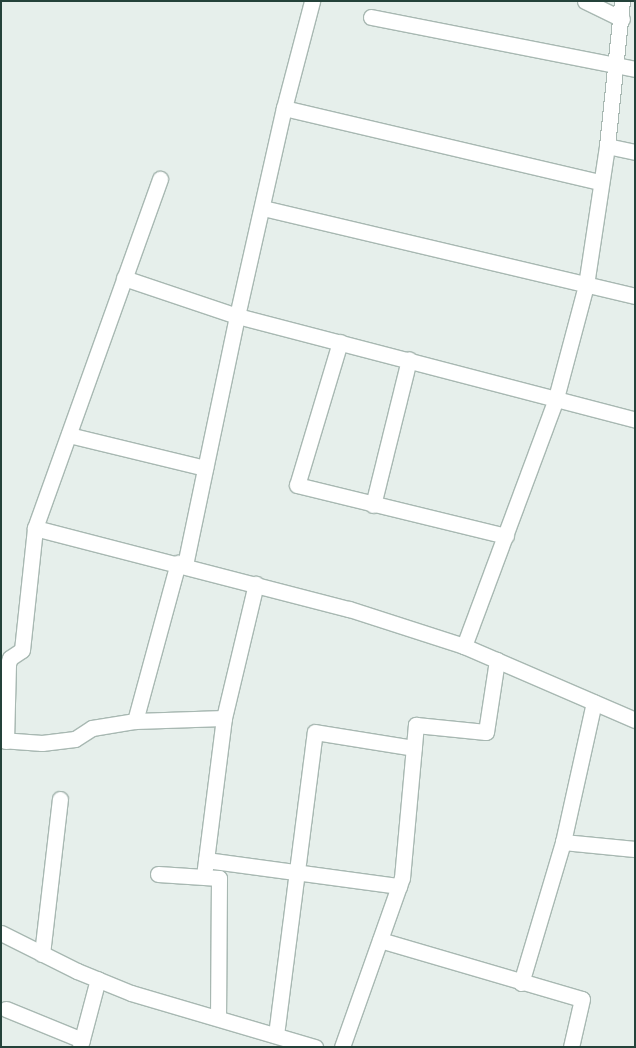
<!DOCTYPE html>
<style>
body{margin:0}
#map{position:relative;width:636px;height:1048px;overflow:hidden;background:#e6efeb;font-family:"Source Sans 3",sans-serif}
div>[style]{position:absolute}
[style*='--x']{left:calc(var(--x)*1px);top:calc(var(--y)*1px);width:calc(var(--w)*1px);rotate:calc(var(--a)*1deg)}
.roads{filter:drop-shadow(1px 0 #a8b8b2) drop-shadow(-1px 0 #a8b8b2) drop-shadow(0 1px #a8b8b2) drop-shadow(0 -1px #a8b8b2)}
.minor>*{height:15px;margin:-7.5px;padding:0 7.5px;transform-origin:7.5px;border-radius:7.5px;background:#fff}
span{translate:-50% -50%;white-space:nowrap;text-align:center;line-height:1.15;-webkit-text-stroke:4px #f7fbf9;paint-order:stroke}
.frame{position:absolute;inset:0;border:2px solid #24423a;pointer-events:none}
</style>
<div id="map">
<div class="roads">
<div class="minor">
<i style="--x:585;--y:1;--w:41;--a:25.9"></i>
<i style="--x:371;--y:17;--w:269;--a:11.1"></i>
<i style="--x:284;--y:108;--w:325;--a:13.2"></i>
<i style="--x:607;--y:146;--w:29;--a:12"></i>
<i style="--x:263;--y:208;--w:382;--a:13.3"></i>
<i style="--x:124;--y:278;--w:119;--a:18.6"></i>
<i style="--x:237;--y:316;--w:411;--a:14.6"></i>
<i style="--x:340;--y:342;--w:149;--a:106.7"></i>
<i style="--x:297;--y:485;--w:215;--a:13.7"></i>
<i style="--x:69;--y:435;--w:140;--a:13.6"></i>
<i style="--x:373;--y:505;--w:150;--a:-76.1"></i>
<i style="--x:35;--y:528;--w:324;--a:14.5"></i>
<i style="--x:349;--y:609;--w:121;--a:17.8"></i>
<i style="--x:464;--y:646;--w:186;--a:23.4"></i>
<i style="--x:185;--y:565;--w:254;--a:-78.2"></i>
<i style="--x:237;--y:316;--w:213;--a:-77.3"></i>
<i style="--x:284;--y:108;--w:111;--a:-75.3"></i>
<i style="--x:464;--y:646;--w:265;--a:-69.6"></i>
<i style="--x:556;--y:398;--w:117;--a:-75.1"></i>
<i style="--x:586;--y:285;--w:141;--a:-81.4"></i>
<i style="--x:607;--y:146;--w:146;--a:-84.1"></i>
<i style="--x:135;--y:721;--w:164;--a:-74.8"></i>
<i style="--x:1;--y:740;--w:41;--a:4.2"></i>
<i style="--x:42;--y:743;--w:33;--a:-7"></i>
<i style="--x:75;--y:739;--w:20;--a:-33"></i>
<i style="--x:92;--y:728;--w:44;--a:-9.2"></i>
<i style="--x:135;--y:721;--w:89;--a:-1.9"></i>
<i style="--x:6;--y:741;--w:77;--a:-88.5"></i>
<i style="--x:8;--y:664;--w:6;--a:-72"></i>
<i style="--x:10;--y:658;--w:14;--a:-34"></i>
<i style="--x:22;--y:650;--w:123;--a:-83.9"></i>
<i style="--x:35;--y:528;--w:371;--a:-70.3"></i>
<i style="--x:563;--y:842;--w:72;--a:5.6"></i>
<i style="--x:206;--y:860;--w:195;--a:7.7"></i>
<i style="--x:158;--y:874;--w:61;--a:3.8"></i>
<i style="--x:219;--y:878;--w:140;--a:90.4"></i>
<i style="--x:204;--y:876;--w:159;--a:-82.8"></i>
<i style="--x:224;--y:718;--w:138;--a:-76.6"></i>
<i style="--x:1;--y:933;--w:85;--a:26.6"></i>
<i style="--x:77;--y:971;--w:58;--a:22.2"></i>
<i style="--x:131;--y:993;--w:192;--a:16.4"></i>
<i style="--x:380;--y:940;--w:210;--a:16.3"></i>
<i style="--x:582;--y:999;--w:49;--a:102.9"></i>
<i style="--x:42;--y:954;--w:156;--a:-83.4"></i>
<i style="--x:521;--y:983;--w:147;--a:-73.4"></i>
<i style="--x:563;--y:842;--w:143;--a:-77.5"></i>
<i style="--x:6;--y:1009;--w:82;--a:22.2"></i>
<i style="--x:276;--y:1035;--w:305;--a:-82.7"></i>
<i style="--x:315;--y:732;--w:100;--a:9.2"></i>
<i style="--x:80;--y:1047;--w:70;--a:-75.2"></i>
<i style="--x:342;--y:1047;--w:179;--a:-70.5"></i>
<i style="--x:402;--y:878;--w:154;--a:-84.8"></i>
<i style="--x:416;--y:725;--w:70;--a:5.7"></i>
<i style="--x:486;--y:732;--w:73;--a:-81.3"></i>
</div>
</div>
<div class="frame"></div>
</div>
